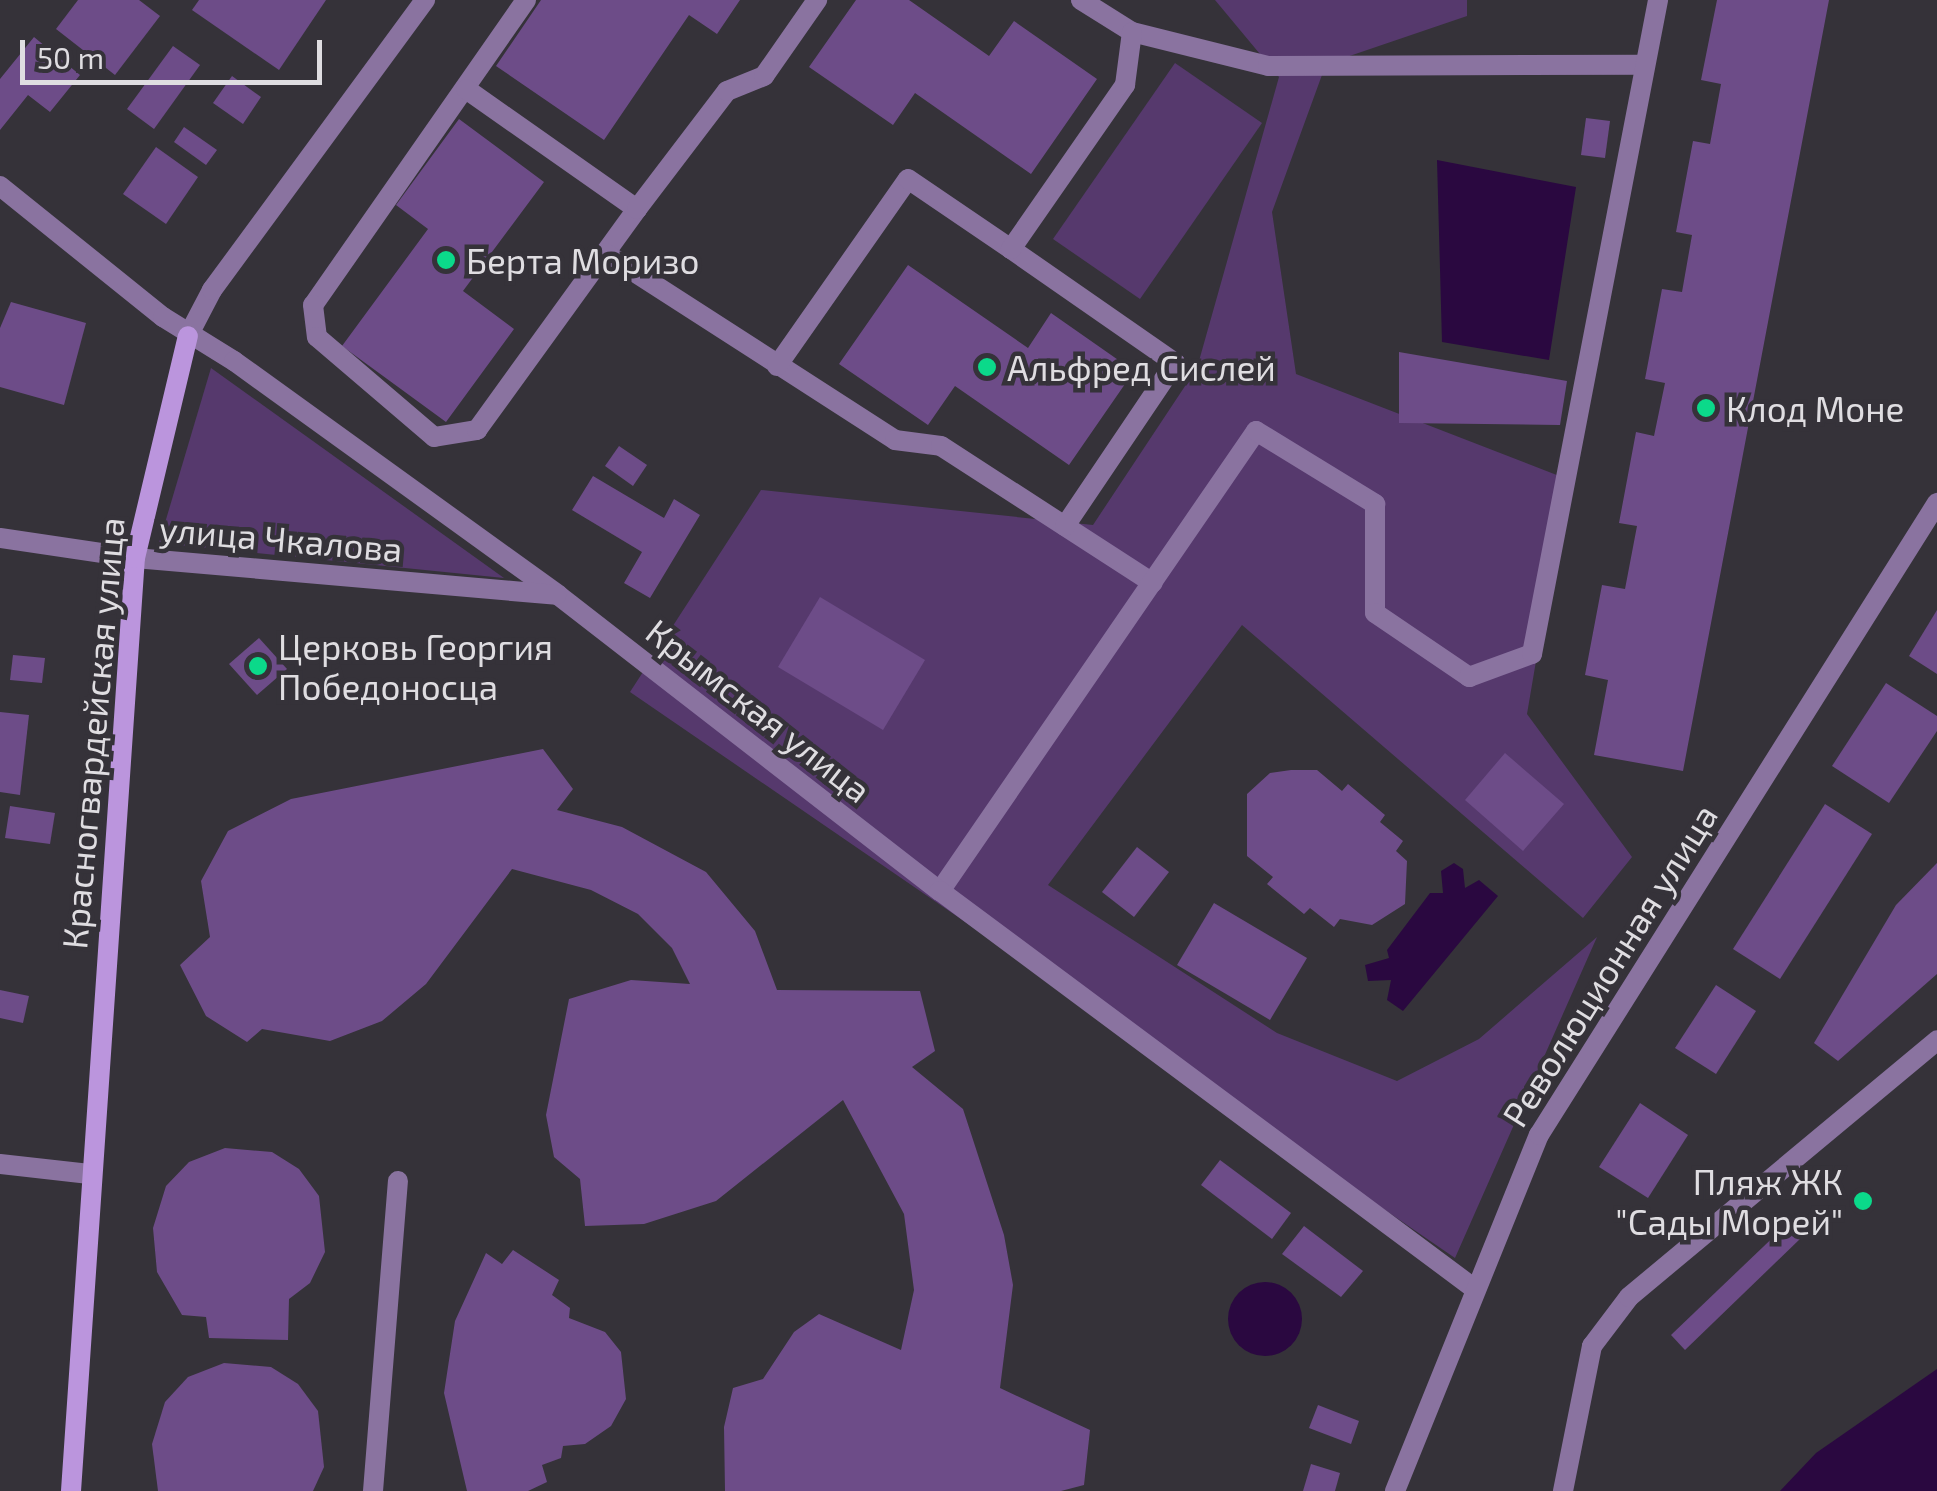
<!DOCTYPE html>
<meta charset="utf-8">
<style>
body{margin:0}
#map{position:relative;width:1937px;height:1491px;overflow:hidden;background:#353239;font-family:"Exo 2",sans-serif}
div>[style]{position:absolute}
[style*='--x']{left:calc(var(--x)*1px);top:calc(var(--y)*1px);width:calc(var(--w)*1px);rotate:calc(var(--a)*1deg)}
.green>*{inset:0;background:#56396d}
.water>*{inset:0;background:#2a0840}
.round{border-radius:50%}
.building>*{inset:0;background:#6d4c88}
.lane>*{height:20px;margin:-10px;padding:0 10px;transform-origin:10px;border-radius:10px;background:#8a73a0}
.street>*{height:20px;margin:-10px;padding:0 10px;transform-origin:10px;border-radius:10px;background:#8a73a0}
.secondary>*{height:20px;margin:-10px;padding:0 10px;transform-origin:10px;border-radius:10px;background:#bb95dd}
.dots>*{width:28px;height:28px;translate:-50% -50%;box-sizing:border-box;border:5px solid #353239;border-radius:50%}
span{translate:-50% -50%;white-space:nowrap;text-align:center;line-height:1.15;-webkit-text-stroke:9px #353239;paint-order:stroke}
.poi-label{font-size:35px;color:#dfdde1}
.left{translate:0 -50%;text-align:left}
.right{translate:-100% -50%;text-align:right}
.street-label{font-size:35px;color:#dfdde1}
.scale{position:absolute;left:20px;top:40px;width:302px;height:45px;box-sizing:border-box;border:5px solid #dfdde1;border-top:0;padding-left:12px;font-size:30px;line-height:35px;white-space:nowrap;color:#dfdde1;-webkit-text-stroke:8px #353239;paint-order:stroke}
</style>
<div id="map">
<div class="green">
<i style="clip-path:polygon(1215px 0,1467px 0,1467px 16px,1326px 64px,1272px 212px,1296px 374px,1567px 479px,1527px 714px,1632px 857px,1583px 918px,1242px 625px,1048px 885px,1277px 1033px,1397px 1081px,1479px 1039px,1597px 937px,1455px 1258px,630px 692px,761px 490px,1093px 525px,1197px 368px,1279px 77px)"></i>
<i style="clip-path:polygon(1175px 63px,1262px 123px,1140px 299px,1053px 239px)"></i>
<i style="clip-path:polygon(211px 368px,504px 578px,159px 543px)"></i>
</div>
<div class="water">
<i style="clip-path:polygon(1437px 160px,1576px 187px,1549px 360px,1442px 342px)"></i>
<i style="clip-path:polygon(1454px 863px,1463px 869px,1465px 888px,1479px 880px,1498px 896px,1403px 1011px,1387px 1000px,1391px 980px,1368px 981px,1365px 965px,1389px 958px,1387px 950px,1430px 893px,1443px 893px,1441px 871px)"></i>
<i class="round" style="left:1228px;top:1282px;width:74px;height:74px"></i>
<i style="clip-path:polygon(1937px 1369px,1937px 1491px,1780px 1491px,1816px 1453px)"></i>
</div>
<div class="building">
<i style="clip-path:polygon(78px 0,139px 0,160px 16px,115px 75px,56px 29px)"></i>
<i style="clip-path:polygon(199px 0,326px 0,279px 70px,192px 10px)"></i>
<i style="clip-path:polygon(541px 0,740px 0,717px 34px,689px 15px,604px 140px,496px 66px)"></i>
<i style="clip-path:polygon(856px 0,909px 0,989px 56px,1014px 21px,1097px 79px,1031px 174px,915px 93px,893px 125px,809px 67px)"></i>
<i style="clip-path:polygon(1717px 0,1829px 0,1683px 771px,1594px 755px,1608px 680px,1585px 675px,1602px 585px,1625px 589px,1637px 526px,1619px 523px,1636px 432px,1654px 436px,1665px 383px,1645px 379px,1662px 289px,1682px 292px,1692px 235px,1676px 232px,1693px 141px,1710px 144px,1721px 84px,1701px 80px)"></i>
<i style="clip-path:polygon(34px 37px,80px 75px,50px 112px,28px 95px,0 130px,0 79px)"></i>
<i style="clip-path:polygon(173px 46px,200px 65px,154px 129px,127px 109px)"></i>
<i style="clip-path:polygon(232px 76px,261px 97px,243px 124px,213px 103px)"></i>
<i style="clip-path:polygon(1586px 118px,1610px 121px,1605px 158px,1581px 155px)"></i>
<i style="clip-path:polygon(459px 119px,544px 182px,463px 291px,514px 329px,446px 422px,342px 346px,428px 229px,396px 205px)"></i>
<i style="clip-path:polygon(184px 127px,217px 150px,206px 165px,174px 142px)"></i>
<i style="clip-path:polygon(156px 147px,198px 177px,166px 224px,123px 194px)"></i>
<i style="clip-path:polygon(908px 265px,1028px 348px,1051px 313px,1134px 371px,1069px 465px,955px 386px,928px 425px,839px 364px)"></i>
<i style="clip-path:polygon(11px 302px,86px 323px,64px 405px,0 387px,0 328px)"></i>
<i style="clip-path:polygon(1399px 352px,1567px 381px,1560px 425px,1399px 423px)"></i>
<i style="clip-path:polygon(619px 446px,647px 465px,633px 486px,605px 466px)"></i>
<i style="clip-path:polygon(593px 476px,664px 518px,674px 499px,700px 515px,650px 598px,624px 583px,642px 552px,572px 510px)"></i>
<i style="clip-path:polygon(820px 597px,925px 660px,883px 730px,778px 667px)"></i>
<i style="clip-path:polygon(1937px 610px,1937px 674px,1909px 656px)"></i>
<i style="clip-path:polygon(259px 638px,287px 669px,257px 695px,229px 664px)"></i>
<i style="clip-path:polygon(13px 655px,45px 658px,42px 683px,10px 680px)"></i>
<i style="clip-path:polygon(1886px 683px,1937px 716px,1937px 731px,1889px 803px,1832px 766px)"></i>
<i style="clip-path:polygon(0 712px,29px 715px,20px 795px,0 792px)"></i>
<i style="clip-path:polygon(543px 749px,573px 789px,557px 810px,622px 827px,706px 872px,755px 931px,777px 990px,920px 991px,935px 1051px,912px 1067px,963px 1109px,1004px 1235px,1013px 1285px,1000px 1388px,1090px 1430px,1084px 1485px,1061px 1491px,725px 1491px,724px 1427px,733px 1388px,763px 1379px,794px 1332px,819px 1314px,901px 1350px,914px 1290px,904px 1214px,843px 1100px,716px 1201px,644px 1224px,585px 1226px,580px 1179px,554px 1157px,546px 1115px,569px 999px,631px 980px,690px 984px,672px 948px,638px 914px,591px 890px,512px 869px,426px 984px,382px 1021px,330px 1041px,262px 1029px,247px 1042px,206px 1016px,180px 965px,210px 937px,201px 881px,228px 831px,291px 799px)"></i>
<i style="clip-path:polygon(1505px 753px,1564px 804px,1523px 851px,1465px 800px)"></i>
<i style="clip-path:polygon(1291px 770px,1317px 770px,1342px 791px,1348px 784px,1385px 815px,1380px 822px,1403px 841px,1396px 851px,1407px 861px,1405px 904px,1372px 925px,1340px 919px,1334px 927px,1310px 908px,1304px 914px,1267px 884px,1273px 877px,1247px 856px,1247px 794px,1270px 773px)"></i>
<i style="clip-path:polygon(1825px 804px,1872px 834px,1780px 979px,1733px 949px)"></i>
<i style="clip-path:polygon(10px 806px,55px 813px,50px 844px,5px 838px)"></i>
<i style="clip-path:polygon(1137px 847px,1169px 872px,1134px 917px,1102px 892px)"></i>
<i style="clip-path:polygon(1937px 863px,1937px 974px,1838px 1061px,1814px 1043px,1896px 905px)"></i>
<i style="clip-path:polygon(1214px 903px,1307px 958px,1270px 1020px,1177px 965px)"></i>
<i style="clip-path:polygon(1716px 985px,1756px 1011px,1716px 1074px,1675px 1048px)"></i>
<i style="clip-path:polygon(0 990px,29px 996px,23px 1023px,0 1018px)"></i>
<i style="clip-path:polygon(1640px 1103px,1688px 1135px,1648px 1198px,1599px 1167px)"></i>
<i style="clip-path:polygon(225px 1148px,272px 1152px,299px 1169px,319px 1196px,325px 1252px,310px 1283px,289px 1299px,288px 1340px,209px 1338px,206px 1317px,182px 1315px,157px 1272px,153px 1228px,166px 1186px,189px 1162px)"></i>
<i style="clip-path:polygon(1220px 1160px,1291px 1213px,1272px 1239px,1201px 1185px)"></i>
<i style="clip-path:polygon(1788px 1223px,1801px 1238px,1685px 1350px,1671px 1335px)"></i>
<i style="clip-path:polygon(1304px 1226px,1363px 1271px,1341px 1297px,1282px 1254px)"></i>
<i style="clip-path:polygon(513px 1250px,559px 1280px,552px 1295px,570px 1308px,569px 1318px,605px 1332px,621px 1352px,626px 1399px,611px 1426px,585px 1444px,563px 1446px,561px 1458px,542px 1465px,547px 1482px,528px 1491px,467px 1491px,444px 1393px,455px 1321px,486px 1253px,502px 1264px)"></i>
<i style="clip-path:polygon(224px 1363px,271px 1367px,298px 1384px,318px 1411px,324px 1467px,313px 1491px,158px 1491px,152px 1444px,165px 1402px,188px 1377px)"></i>
<i style="clip-path:polygon(1318px 1405px,1359px 1421px,1351px 1444px,1309px 1428px)"></i>
<i style="clip-path:polygon(1311px 1464px,1340px 1473px,1335px 1491px,1303px 1491px)"></i>
</div>
<div class="lane">
<i style="--x:526;--y:0;--w:372;--a:124.9"></i>
<i style="--x:313;--y:305;--w:32;--a:83"></i>
<i style="--x:317;--y:337;--w:154;--a:40.5"></i>
<i style="--x:434;--y:437;--w:44;--a:-9.2"></i>
<i style="--x:477;--y:430;--w:273;--a:-54.1"></i>
<i style="--x:1081;--y:0;--w:60;--a:32.1"></i>
<i style="--x:1132;--y:32;--w:140;--a:14"></i>
<i style="--x:1268;--y:66;--w:377;--a:-0.2"></i>
<i style="--x:466;--y:89;--w:209;--a:35.1"></i>
<i style="--x:637;--y:209;--w:148;--a:-52.7"></i>
<i style="--x:727;--y:91;--w:40;--a:-22"></i>
<i style="--x:764;--y:76;--w:93;--a:-55.1"></i>
<i style="--x:605;--y:253;--w:345;--a:32.8"></i>
<i style="--x:895;--y:440;--w:46;--a:7.4"></i>
<i style="--x:941;--y:446;--w:252;--a:32.9"></i>
<i style="--x:777;--y:366;--w:228;--a:-55"></i>
<i style="--x:908;--y:179;--w:125;--a:34.2"></i>
<i style="--x:1065;--y:526;--w:197;--a:-56"></i>
<i style="--x:1175;--y:363;--w:200;--a:-145.2"></i>
<i style="--x:1011;--y:249;--w:200;--a:-55.2"></i>
<i style="--x:1125;--y:85;--w:53;--a:-82.5"></i>
<i style="--x:940;--y:891;--w:558;--a:-55.51"></i>
<i style="--x:1256;--y:431;--w:140;--a:31.5"></i>
<i style="--x:1375;--y:504;--w:109;--a:90"></i>
<i style="--x:1375;--y:613;--w:114;--a:34.2"></i>
<i style="--x:1469;--y:677;--w:67;--a:-20.1"></i>
<i style="--x:1532;--y:654;--w:666;--a:-79.09"></i>
<i style="--x:373;--y:1491;--w:311;--a:-85.4"></i>
</div>
<div class="street">
<i style="--x:0;--y:186;--w:209;--a:38.8"></i>
<i style="--x:163;--y:317;--w:84;--a:31.8"></i>
<i style="--x:234;--y:361;--w:400;--a:35.8"></i>
<i style="--x:558;--y:595;--w:483;--a:37.8"></i>
<i style="--x:940;--y:891;--w:667;--a:36.65"></i>
<i style="--x:188;--y:336;--w:52;--a:-62.4"></i>
<i style="--x:212;--y:290;--w:360;--a:-53.7"></i>
<i style="--x:0;--y:538;--w:136;--a:8.4"></i>
<i style="--x:135;--y:558;--w:423;--a:5"></i>
<i style="--x:0;--y:1164;--w:90;--a:6.4"></i>
<i style="--x:1395;--y:1491;--w:384;--a:-68"></i>
<i style="--x:1539;--y:1135;--w:747;--a:-57.8"></i>
<i style="--x:1563;--y:1491;--w:148;--a:-78.7"></i>
<i style="--x:1592;--y:1346;--w:61;--a:-52.9"></i>
<i style="--x:1629;--y:1297;--w:401;--a:-39.8"></i>
</div>
<div class="secondary">
<i style="--x:71;--y:1491;--w:935;--a:-86.08"></i>
<i style="--x:135;--y:558;--w:228;--a:-76.6"></i>
</div>
<div class="dots">
<i style="left:446px;top:260px;background:#0bd98a"></i>
<i style="left:987px;top:367px;background:#0bd98a"></i>
<i style="left:1706px;top:408px;background:#0bd98a"></i>
<i style="left:258px;top:666px;background:#0bd98a"></i>
<i style="left:1863px;top:1201px;background:#0bd98a"></i>
</div>
<div class="poi-label">
<span class="left" style="left:466px;top:260px">Берта Моризо</span>
<span class="left" style="left:1007px;top:367px">Альфред Сислей</span>
<span class="left" style="left:1726px;top:408px">Клод Моне</span>
<span class="left" style="left:278px;top:666px">Церковь Георгия<br>Победоносца</span>
<span class="right" style="left:1843px;top:1201px">Пляж ЖК<br>"Сады Морей"</span>
</div>
<div class="street-label">
<span style="left:281px;top:538px;rotate:5deg">улица Чкалова</span>
<span style="left:759px;top:710px;rotate:38deg">Крымская улица</span>
<span style="left:92px;top:733px;rotate:-85deg">Красногвардейская улица</span>
<span style="left:1609px;top:965px;rotate:-58deg">Революционная улица</span>
</div>
<div class="scale">50 m</div>
</div>
